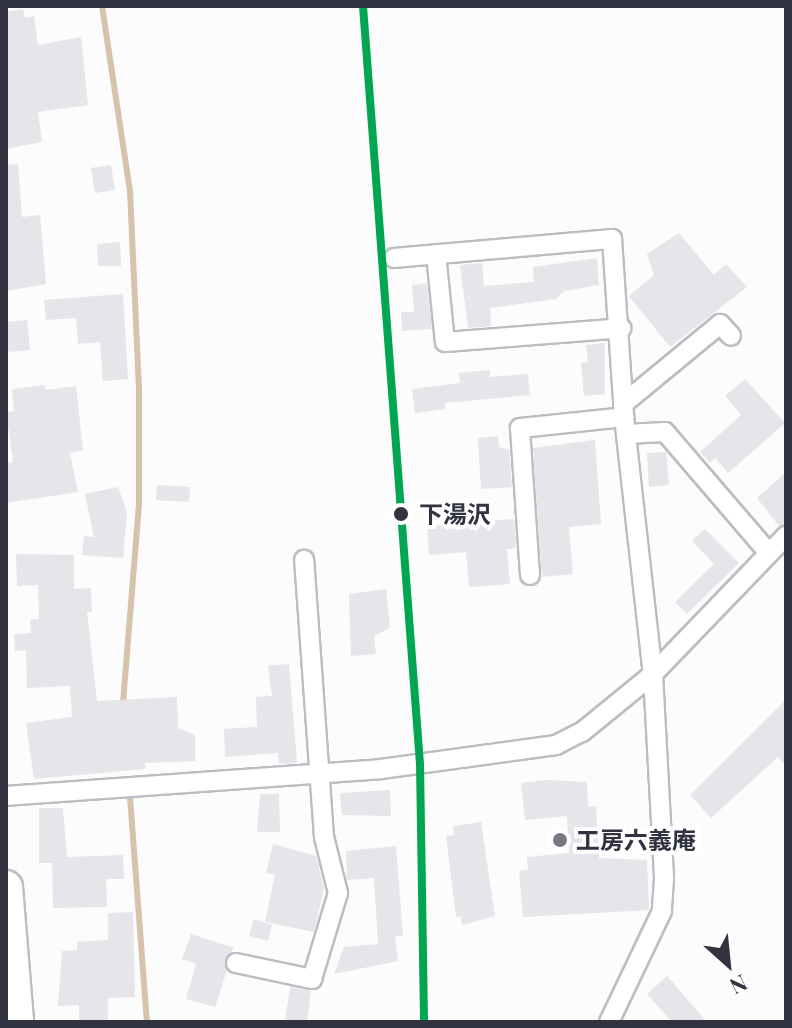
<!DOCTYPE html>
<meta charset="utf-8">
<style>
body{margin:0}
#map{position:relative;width:792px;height:1028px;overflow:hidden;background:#fcfcfc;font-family:"Playfair Display","Noto Sans JP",serif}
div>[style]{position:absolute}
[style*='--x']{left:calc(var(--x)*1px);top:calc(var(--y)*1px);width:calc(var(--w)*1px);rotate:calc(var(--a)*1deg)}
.stream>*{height:6px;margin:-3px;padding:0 3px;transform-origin:3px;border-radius:3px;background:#d6c3ac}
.building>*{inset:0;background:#e5e5ea}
.roads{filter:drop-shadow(2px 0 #bcbdc3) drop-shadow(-2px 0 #bcbdc3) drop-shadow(0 2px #bcbdc3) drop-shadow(0 -2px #bcbdc3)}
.street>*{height:18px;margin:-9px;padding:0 9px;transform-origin:9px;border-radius:9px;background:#fff}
.highway>*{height:32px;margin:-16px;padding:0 16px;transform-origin:16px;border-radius:16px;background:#fff}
.rail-1>*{height:8px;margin:-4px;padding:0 4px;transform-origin:4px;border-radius:4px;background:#00a651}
.dots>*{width:22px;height:22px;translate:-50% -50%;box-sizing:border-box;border:4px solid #fff;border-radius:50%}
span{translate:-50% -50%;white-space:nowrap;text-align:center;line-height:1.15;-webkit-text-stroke:8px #fff;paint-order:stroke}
.stop-label{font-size:24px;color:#313340;font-weight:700}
.left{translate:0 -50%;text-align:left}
.poi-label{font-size:24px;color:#313340;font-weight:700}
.frame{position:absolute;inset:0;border:8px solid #313340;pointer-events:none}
.north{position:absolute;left:688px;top:924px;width:80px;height:80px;-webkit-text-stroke:6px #fff;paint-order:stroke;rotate:153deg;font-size:22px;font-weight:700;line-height:32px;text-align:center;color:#313340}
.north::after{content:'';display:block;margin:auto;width:28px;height:36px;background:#313340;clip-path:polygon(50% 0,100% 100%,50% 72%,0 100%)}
</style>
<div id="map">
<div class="stream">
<i style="--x:102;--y:6;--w:187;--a:81.4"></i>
<i style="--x:130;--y:191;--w:195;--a:87.4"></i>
<i style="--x:139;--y:386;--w:118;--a:90"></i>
<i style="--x:139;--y:504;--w:202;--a:94.6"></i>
<i style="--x:130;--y:797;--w:226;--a:85.7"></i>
</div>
<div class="building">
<i style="clip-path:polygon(23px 9px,25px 18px,34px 16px,38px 45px,81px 37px,88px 105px,38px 112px,42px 142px,6px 149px,6px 12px)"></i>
<i style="clip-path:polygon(18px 164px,22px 217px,40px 215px,46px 284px,6px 291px,6px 165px)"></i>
<i style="clip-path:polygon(111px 165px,115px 190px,95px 193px,91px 168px)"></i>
<i style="clip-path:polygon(679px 233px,714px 275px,726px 264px,747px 287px,670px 347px,629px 296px,654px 275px,647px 254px)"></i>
<i style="clip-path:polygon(120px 242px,121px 266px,98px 266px,97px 244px)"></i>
<i style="clip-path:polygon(597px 258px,599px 285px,564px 291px,556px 299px,490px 308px,491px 326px,468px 328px,460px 265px,482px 263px,484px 286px,534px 282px,533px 267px)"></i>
<i style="clip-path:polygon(427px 283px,432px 329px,402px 331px,401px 312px,414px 312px,412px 285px)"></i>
<i style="clip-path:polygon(123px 294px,128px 379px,103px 381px,100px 342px,78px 344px,76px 318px,46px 320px,44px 300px)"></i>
<i style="clip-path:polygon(27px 320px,30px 350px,6px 352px,6px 322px)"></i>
<i style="clip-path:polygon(605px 343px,605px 394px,584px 396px,581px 363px,588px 362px,586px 345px)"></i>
<i style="clip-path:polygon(490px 370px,490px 377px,528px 374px,530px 395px,445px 403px,445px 409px,415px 413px,412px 389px,460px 383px,459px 373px)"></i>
<i style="clip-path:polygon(745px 379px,785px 423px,728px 473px,715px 458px,710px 463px,700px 452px,741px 415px,725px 396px)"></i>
<i style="clip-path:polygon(45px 385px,45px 390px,76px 386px,83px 450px,70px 453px,78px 492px,6px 503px,6px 463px,13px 462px,6px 412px,14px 411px,12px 389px)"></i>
<i style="clip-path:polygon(498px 436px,499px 447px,509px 450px,512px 487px,481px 489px,478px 438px)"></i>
<i style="clip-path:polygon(595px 440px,601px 524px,569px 527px,573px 574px,542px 577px,533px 448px)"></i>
<i style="clip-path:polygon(666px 452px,669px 485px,649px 487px,647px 453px)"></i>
<i style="clip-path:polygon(786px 472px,786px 524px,779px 526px,757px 498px)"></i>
<i style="clip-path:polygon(157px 485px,190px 487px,189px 502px,156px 500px)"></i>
<i style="clip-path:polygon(118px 487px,127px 512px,123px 558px,82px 555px,84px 536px,94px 537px,85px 494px)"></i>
<i style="clip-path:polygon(514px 519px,516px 548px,507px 549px,510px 584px,469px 587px,466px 552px,429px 555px,427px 526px)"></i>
<i style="clip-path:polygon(705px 529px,739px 563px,687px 614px,675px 602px,714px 564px,692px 541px)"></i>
<i style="clip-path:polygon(16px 554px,74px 555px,74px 589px,91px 588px,92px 612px,87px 612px,97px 701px,177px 697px,178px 728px,195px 735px,195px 761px,145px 763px,145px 769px,34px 779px,26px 723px,72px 717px,70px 686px,27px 688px,26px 650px,15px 651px,14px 634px,31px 633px,30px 620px,39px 619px,38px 585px,17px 586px)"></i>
<i style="clip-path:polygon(386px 589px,390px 628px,374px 636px,376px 654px,351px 656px,349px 594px)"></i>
<i style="clip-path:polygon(289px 664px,297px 763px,279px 764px,278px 753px,225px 757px,224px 729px,257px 727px,256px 697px,272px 696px,268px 666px)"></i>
<i style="clip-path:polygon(786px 700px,786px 766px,778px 757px,711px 818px,690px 795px)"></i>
<i style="clip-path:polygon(546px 780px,587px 782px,588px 807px,596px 806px,599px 858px,647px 860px,649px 910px,523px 917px,519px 871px,528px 870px,527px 857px,569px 853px,567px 816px,525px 820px,521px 783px)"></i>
<i style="clip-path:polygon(390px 790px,391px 816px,342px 815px,340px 793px)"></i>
<i style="clip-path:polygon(260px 794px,279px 794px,280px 832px,257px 832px)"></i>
<i style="clip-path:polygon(39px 808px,63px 808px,67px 857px,123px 855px,124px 879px,106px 879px,107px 907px,53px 908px,52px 863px,39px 863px)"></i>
<i style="clip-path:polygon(481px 822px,495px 916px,462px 925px,461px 916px,456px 917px,446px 836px,454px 835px,453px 826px)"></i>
<i style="clip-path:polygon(273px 844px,316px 856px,324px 888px,314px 932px,265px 922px,275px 875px,266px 873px)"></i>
<i style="clip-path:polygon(396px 846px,403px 936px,395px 936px,398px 961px,334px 974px,344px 947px,378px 944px,374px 878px,347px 880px,346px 851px)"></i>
<i style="clip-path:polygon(133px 912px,135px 997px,108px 998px,108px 1022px,79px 1022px,79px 1005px,58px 1006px,62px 951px,77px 950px,77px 942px,108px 940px,108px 913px)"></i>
<i style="clip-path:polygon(254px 919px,272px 925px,268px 941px,249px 936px)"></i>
<i style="clip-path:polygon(191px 934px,234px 948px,225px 960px,227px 970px,215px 1007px,186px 999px,196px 964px,182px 959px)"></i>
<i style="clip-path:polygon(667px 976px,707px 1022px,672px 1022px,647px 994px)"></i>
<i style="clip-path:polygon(290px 987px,311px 991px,307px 1022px,285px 1022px)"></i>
</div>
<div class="roads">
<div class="street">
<i style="--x:436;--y:254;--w:88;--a:84.2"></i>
<i style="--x:445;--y:342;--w:177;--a:-4.5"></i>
<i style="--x:394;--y:258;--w:219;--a:-5"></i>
<i style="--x:612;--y:239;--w:178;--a:86.1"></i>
<i style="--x:624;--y:417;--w:259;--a:83.6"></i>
<i style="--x:653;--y:674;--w:205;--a:86.9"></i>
<i style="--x:664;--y:879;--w:32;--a:94"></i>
<i style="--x:662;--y:911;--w:123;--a:115.5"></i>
<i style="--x:623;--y:404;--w:126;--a:-39.5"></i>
<i style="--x:720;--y:324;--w:16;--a:47"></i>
<i style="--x:626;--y:434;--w:39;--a:-3"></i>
<i style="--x:665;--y:432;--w:158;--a:49.4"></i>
<i style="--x:530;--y:575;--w:147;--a:-93.9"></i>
<i style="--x:520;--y:428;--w:105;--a:-6"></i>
<i style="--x:6;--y:796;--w:376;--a:-4.1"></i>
<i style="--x:381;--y:769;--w:177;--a:-7.8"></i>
<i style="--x:556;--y:745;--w:29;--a:-27"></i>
<i style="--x:582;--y:732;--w:92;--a:-39.2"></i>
<i style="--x:653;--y:674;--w:192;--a:-46.1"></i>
<i style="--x:236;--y:963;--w:78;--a:11.9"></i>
<i style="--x:312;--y:979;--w:90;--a:-73.2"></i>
<i style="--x:338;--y:893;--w:58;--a:-104"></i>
<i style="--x:324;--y:837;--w:278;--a:-94.1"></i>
</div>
<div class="highway">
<i style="--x:6;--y:887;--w:135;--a:85.3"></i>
</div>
</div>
<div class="rail-1">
<i style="--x:363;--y:6;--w:760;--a:85.7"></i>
<i style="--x:420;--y:764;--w:258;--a:89.1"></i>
</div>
<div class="dots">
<i style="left:401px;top:514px;background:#313340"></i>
<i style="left:560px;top:840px;background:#787982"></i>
</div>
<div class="stop-label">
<span class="left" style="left:419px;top:514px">下湯沢</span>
</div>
<div class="poi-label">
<span class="left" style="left:576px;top:840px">工房六義庵</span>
</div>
<div class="frame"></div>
<div class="north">N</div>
</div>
